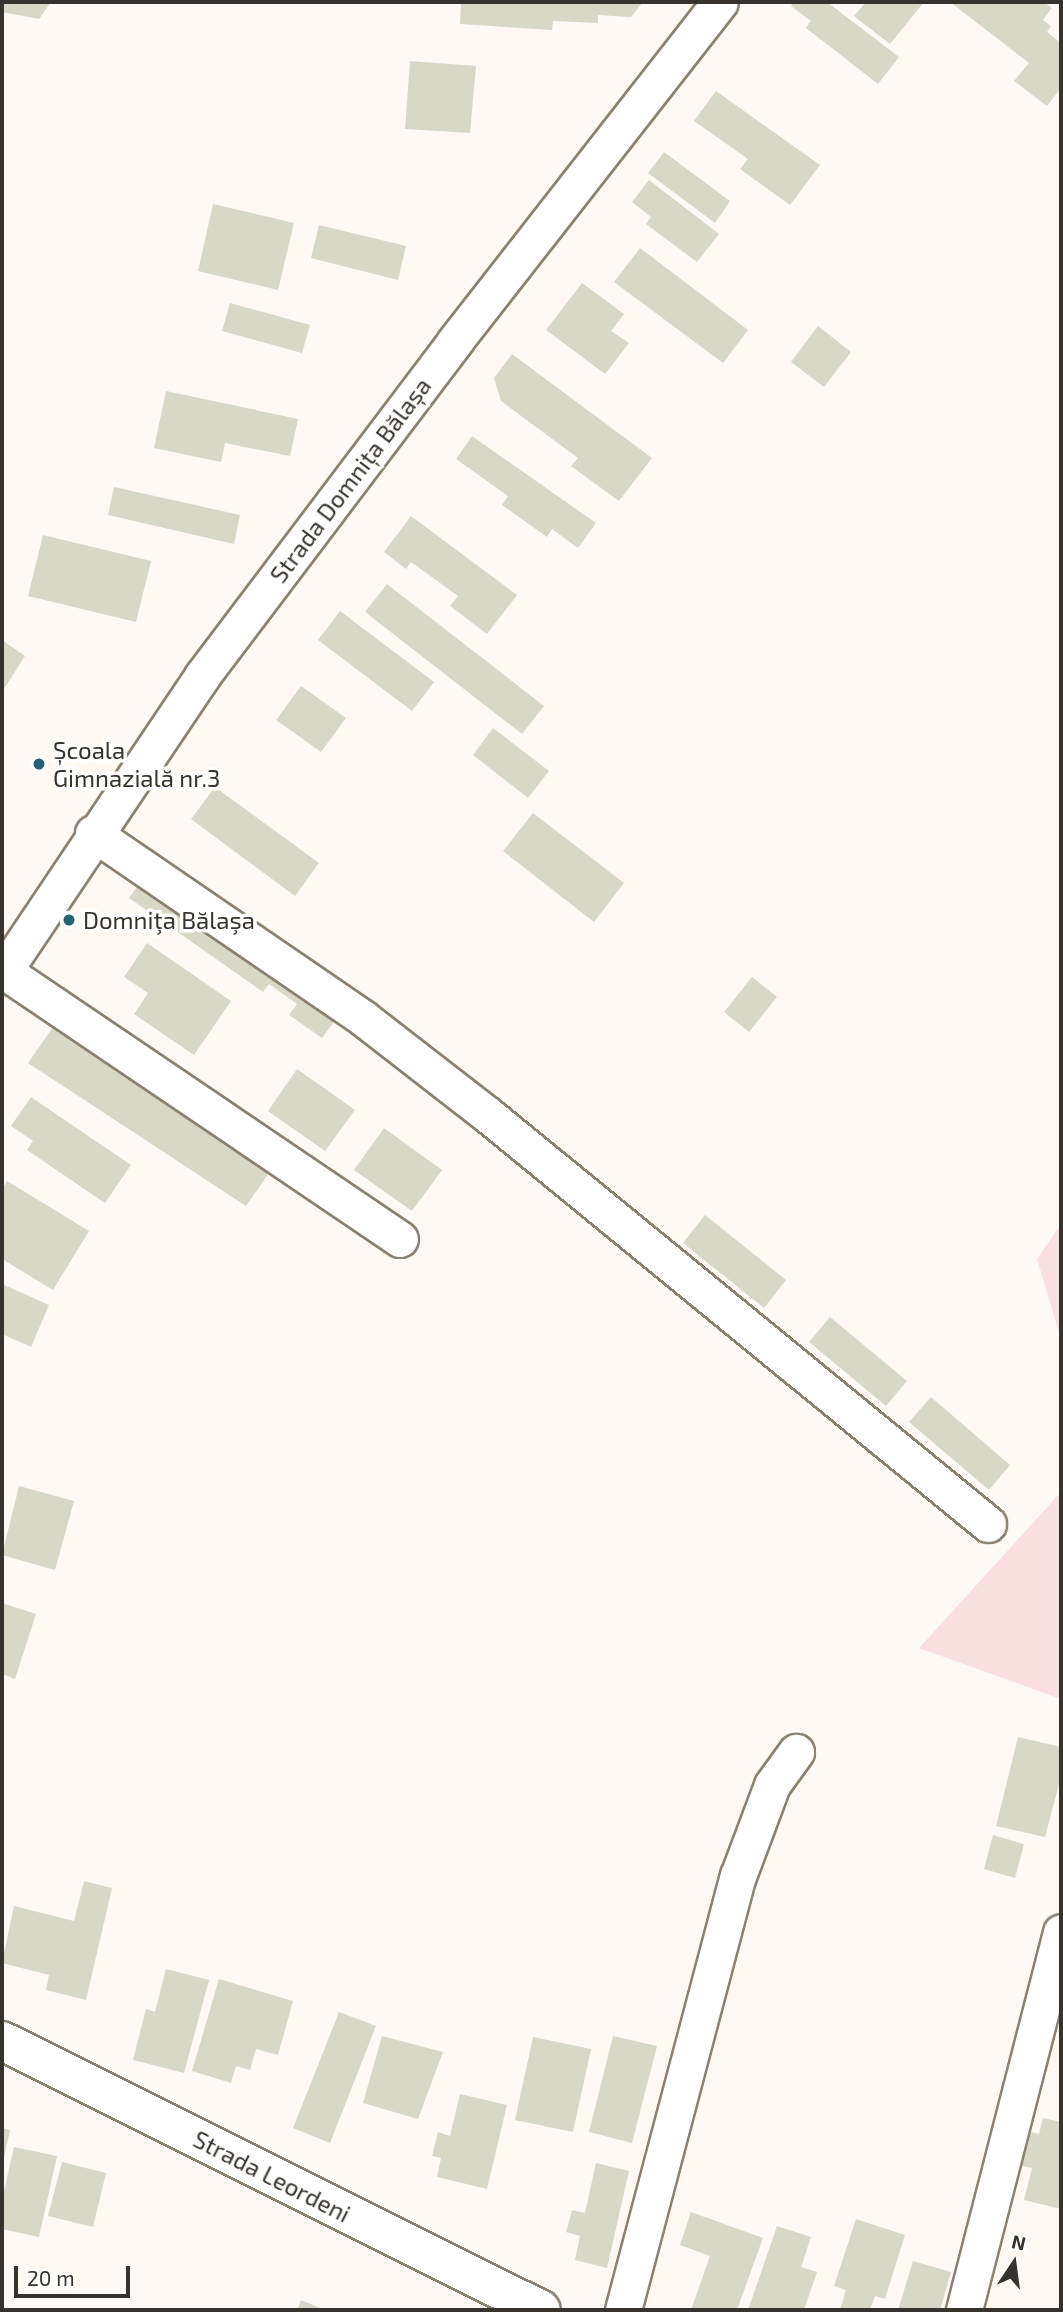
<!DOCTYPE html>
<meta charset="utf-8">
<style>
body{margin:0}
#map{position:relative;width:1063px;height:2312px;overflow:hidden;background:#fefaf3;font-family:"Exo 2",sans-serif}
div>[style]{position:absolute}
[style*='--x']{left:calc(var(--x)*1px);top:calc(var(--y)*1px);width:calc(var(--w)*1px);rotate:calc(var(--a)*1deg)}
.green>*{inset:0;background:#f9e0de}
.building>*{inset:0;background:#d7d8c6}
.roads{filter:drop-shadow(2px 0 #8a8171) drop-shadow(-2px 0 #8a8171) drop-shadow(0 2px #8a8171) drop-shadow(0 -2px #8a8171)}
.minor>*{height:35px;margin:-17.5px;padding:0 17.5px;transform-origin:17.5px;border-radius:17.5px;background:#fff}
.secondary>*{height:38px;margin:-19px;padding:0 19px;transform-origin:19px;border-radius:19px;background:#fff}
.dots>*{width:19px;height:19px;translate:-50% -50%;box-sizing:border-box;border:4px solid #fff;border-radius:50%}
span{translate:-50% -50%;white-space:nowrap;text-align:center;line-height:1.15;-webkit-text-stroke:7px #fff;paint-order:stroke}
.street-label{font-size:24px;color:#36322c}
.poi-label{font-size:24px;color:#36322c}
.left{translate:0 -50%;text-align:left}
.frame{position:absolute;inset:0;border:4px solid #36322c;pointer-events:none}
.north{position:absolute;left:979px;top:2228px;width:70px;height:70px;-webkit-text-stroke:5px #fff;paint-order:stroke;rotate:13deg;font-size:19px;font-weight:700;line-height:28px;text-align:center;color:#36322c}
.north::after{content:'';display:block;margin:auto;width:24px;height:32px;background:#36322c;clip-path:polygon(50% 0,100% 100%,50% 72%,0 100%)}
.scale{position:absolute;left:14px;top:2266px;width:116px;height:32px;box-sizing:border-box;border:4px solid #36322c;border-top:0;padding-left:9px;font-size:21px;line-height:24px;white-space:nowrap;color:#36322c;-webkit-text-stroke:5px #fff;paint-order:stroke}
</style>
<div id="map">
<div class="green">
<i style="clip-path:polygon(1061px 1224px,1061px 1339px,1037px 1259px)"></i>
<i style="clip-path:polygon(1061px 1492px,1061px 1699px,919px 1648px)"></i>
</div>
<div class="building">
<i style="clip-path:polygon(2px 2px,51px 2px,39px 19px,2px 12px)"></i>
<i style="clip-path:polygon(461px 2px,643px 2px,631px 17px,598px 15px,598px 23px,553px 21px,552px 30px,460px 24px)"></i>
<i style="clip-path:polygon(794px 2px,827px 2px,899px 57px,878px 84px,806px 28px,811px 21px,791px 6px)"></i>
<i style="clip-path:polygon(866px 2px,924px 2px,890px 44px,854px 16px)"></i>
<i style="clip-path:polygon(950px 2px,1044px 2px,1052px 8px,1043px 20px,1051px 26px,1047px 32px,1061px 43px,1061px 88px,1047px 106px,1014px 81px,1029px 63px)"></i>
<i style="clip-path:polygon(410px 61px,476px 66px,470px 133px,405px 129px)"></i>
<i style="clip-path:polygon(716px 91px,820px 165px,790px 205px,740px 169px,748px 159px,694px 121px)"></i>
<i style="clip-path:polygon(664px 152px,730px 201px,715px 223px,648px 173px)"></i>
<i style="clip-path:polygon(649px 180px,719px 234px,697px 262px,646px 224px,651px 217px,632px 202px)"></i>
<i style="clip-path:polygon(213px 204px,294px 223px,278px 290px,198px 271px)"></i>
<i style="clip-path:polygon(319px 225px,406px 246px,398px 280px,311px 258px)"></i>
<i style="clip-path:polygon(640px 248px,748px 330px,723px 363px,614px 282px)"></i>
<i style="clip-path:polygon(582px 283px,624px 314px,611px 331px,629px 343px,605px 374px,546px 330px)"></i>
<i style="clip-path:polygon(230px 303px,310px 325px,302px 353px,222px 331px)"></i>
<i style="clip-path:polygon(818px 326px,851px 352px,824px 387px,791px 362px)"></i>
<i style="clip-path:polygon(512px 354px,652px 458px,619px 501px,571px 466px,578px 458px,501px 401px,494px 378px)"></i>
<i style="clip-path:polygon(166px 391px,298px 419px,290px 456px,225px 443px,221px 462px,154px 448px)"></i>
<i style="clip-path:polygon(472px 436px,596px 523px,578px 548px,552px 529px,547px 537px,502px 505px,508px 496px,456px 459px)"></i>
<i style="clip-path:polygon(114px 487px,240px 515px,234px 544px,108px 515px)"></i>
<i style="clip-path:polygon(411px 516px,517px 595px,487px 634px,450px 606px,458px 596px,411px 562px,406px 569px,384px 552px)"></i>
<i style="clip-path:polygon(43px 535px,151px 561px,136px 622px,28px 596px)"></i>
<i style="clip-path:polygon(387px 584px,544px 706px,522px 734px,365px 612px)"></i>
<i style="clip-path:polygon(340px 611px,434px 682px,412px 711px,318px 640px)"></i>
<i style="clip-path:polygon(2px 640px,25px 656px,2px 692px)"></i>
<i style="clip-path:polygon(301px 686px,346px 718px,321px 752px,276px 720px)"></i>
<i style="clip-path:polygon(493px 728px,549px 771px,528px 798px,473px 755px)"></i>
<i style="clip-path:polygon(215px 787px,319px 863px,295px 896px,191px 819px)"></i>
<i style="clip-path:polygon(533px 813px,624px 883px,594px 922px,503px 851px)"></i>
<i style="clip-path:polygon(146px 875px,341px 1012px,322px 1038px,289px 1015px,297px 1004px,269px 984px,263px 992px,129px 898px)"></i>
<i style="clip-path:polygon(147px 943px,231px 1001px,194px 1055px,134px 1014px,148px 993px,124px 977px)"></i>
<i style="clip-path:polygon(752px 977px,777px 997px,749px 1032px,724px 1012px)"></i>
<i style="clip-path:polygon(60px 1017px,275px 1164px,246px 1206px,28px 1063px)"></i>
<i style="clip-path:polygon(297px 1069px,355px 1110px,325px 1151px,268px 1111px)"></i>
<i style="clip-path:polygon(31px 1097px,131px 1165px,105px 1203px,27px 1150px,33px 1141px,11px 1126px)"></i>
<i style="clip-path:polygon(384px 1128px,442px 1170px,412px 1211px,354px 1170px)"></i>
<i style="clip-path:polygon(7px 1181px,89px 1231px,53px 1290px,2px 1259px,2px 1190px)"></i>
<i style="clip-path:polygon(705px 1215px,786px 1280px,764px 1308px,683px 1243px)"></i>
<i style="clip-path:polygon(2px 1284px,49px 1305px,31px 1347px,2px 1334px)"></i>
<i style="clip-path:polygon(830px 1317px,907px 1381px,886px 1406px,809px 1342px)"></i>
<i style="clip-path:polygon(931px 1397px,1010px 1465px,989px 1490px,909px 1422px)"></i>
<i style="clip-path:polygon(19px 1486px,74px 1501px,55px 1570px,2px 1555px)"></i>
<i style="clip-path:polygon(2px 1603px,36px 1614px,15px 1679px,2px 1674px)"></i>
<i style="clip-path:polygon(1018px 1737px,1061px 1747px,1061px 1777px,1045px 1837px,996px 1826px)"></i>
<i style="clip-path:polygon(993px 1835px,1024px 1844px,1015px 1878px,984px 1869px)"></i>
<i style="clip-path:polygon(84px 1881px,112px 1888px,86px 2000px,46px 1990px,49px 1975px,2px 1963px,14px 1906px,74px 1921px)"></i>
<i style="clip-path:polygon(166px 1969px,209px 1980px,184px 2073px,133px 2060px,146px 2009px,155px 2012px)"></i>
<i style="clip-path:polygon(219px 1979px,293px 2001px,278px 2055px,256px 2049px,250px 2070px,236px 2066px,231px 2083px,192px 2071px)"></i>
<i style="clip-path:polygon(339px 2012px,376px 2026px,330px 2143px,293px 2128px)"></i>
<i style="clip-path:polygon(382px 2036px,443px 2052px,418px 2119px,363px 2103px)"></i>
<i style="clip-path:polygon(613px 2036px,657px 2046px,632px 2143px,589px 2132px)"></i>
<i style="clip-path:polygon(533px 2037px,591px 2049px,573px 2132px,515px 2120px)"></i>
<i style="clip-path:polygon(460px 2094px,507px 2105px,487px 2189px,437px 2177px,441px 2158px,432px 2156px,438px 2132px,450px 2136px)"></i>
<i style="clip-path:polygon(1043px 2118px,1061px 2122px,1061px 2209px,1024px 2200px,1032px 2168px,1022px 2166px,1031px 2132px,1039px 2134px)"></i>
<i style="clip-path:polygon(2px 2128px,10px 2130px,3px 2162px,2px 2162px)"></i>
<i style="clip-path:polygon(14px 2147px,57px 2156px,39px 2237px,2px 2229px,2px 2200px)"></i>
<i style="clip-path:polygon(62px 2162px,106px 2173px,93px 2227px,48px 2216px)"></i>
<i style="clip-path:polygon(596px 2163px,629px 2171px,607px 2268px,575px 2260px,580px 2236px,566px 2232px,572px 2210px,585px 2213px)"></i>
<i style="clip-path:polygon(691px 2212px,763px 2238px,737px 2310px,691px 2310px,710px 2256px,680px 2245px)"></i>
<i style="clip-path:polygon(856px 2219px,905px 2235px,885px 2299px,875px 2296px,870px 2310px,840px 2310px,846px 2290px,834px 2286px)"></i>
<i style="clip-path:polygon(777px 2226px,811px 2237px,801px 2267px,817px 2272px,804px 2310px,748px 2310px)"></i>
<i style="clip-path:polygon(913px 2261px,951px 2272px,940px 2310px,898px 2310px)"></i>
<i style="clip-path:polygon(301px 2300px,325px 2310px,297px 2310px)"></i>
</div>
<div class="roads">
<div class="minor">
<i style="--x:93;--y:833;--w:327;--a:34.4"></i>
<i style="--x:363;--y:1018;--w:158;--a:37.8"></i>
<i style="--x:488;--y:1115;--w:646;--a:39.28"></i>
<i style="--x:4;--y:971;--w:478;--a:34.1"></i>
<i style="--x:2;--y:974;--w:359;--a:-56.1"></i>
<i style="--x:202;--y:676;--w:420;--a:-52.9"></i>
<i style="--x:455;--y:341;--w:430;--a:-52"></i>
<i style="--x:623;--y:2310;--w:449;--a:-75.2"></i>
<i style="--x:738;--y:1876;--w:97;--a:-69.5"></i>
<i style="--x:772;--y:1785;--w:41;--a:-54"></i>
<i style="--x:964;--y:2310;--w:390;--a:-75.6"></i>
</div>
<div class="secondary">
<i style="--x:2;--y:2041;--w:602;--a:26.52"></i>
</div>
</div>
<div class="dots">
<i style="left:39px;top:764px;background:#256279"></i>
<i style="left:69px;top:920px;background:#256279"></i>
</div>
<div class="street-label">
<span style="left:350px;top:480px;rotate:-53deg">Strada Domnița Bălașa</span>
<span style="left:272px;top:2176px;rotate:27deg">Strada Leordeni</span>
</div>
<div class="poi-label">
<span class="left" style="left:53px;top:764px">Școala<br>Gimnazială nr.3</span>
<span class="left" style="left:83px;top:920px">Domniţa Bălaşa</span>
</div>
<div class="frame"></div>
<div class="north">N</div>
<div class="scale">20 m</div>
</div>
